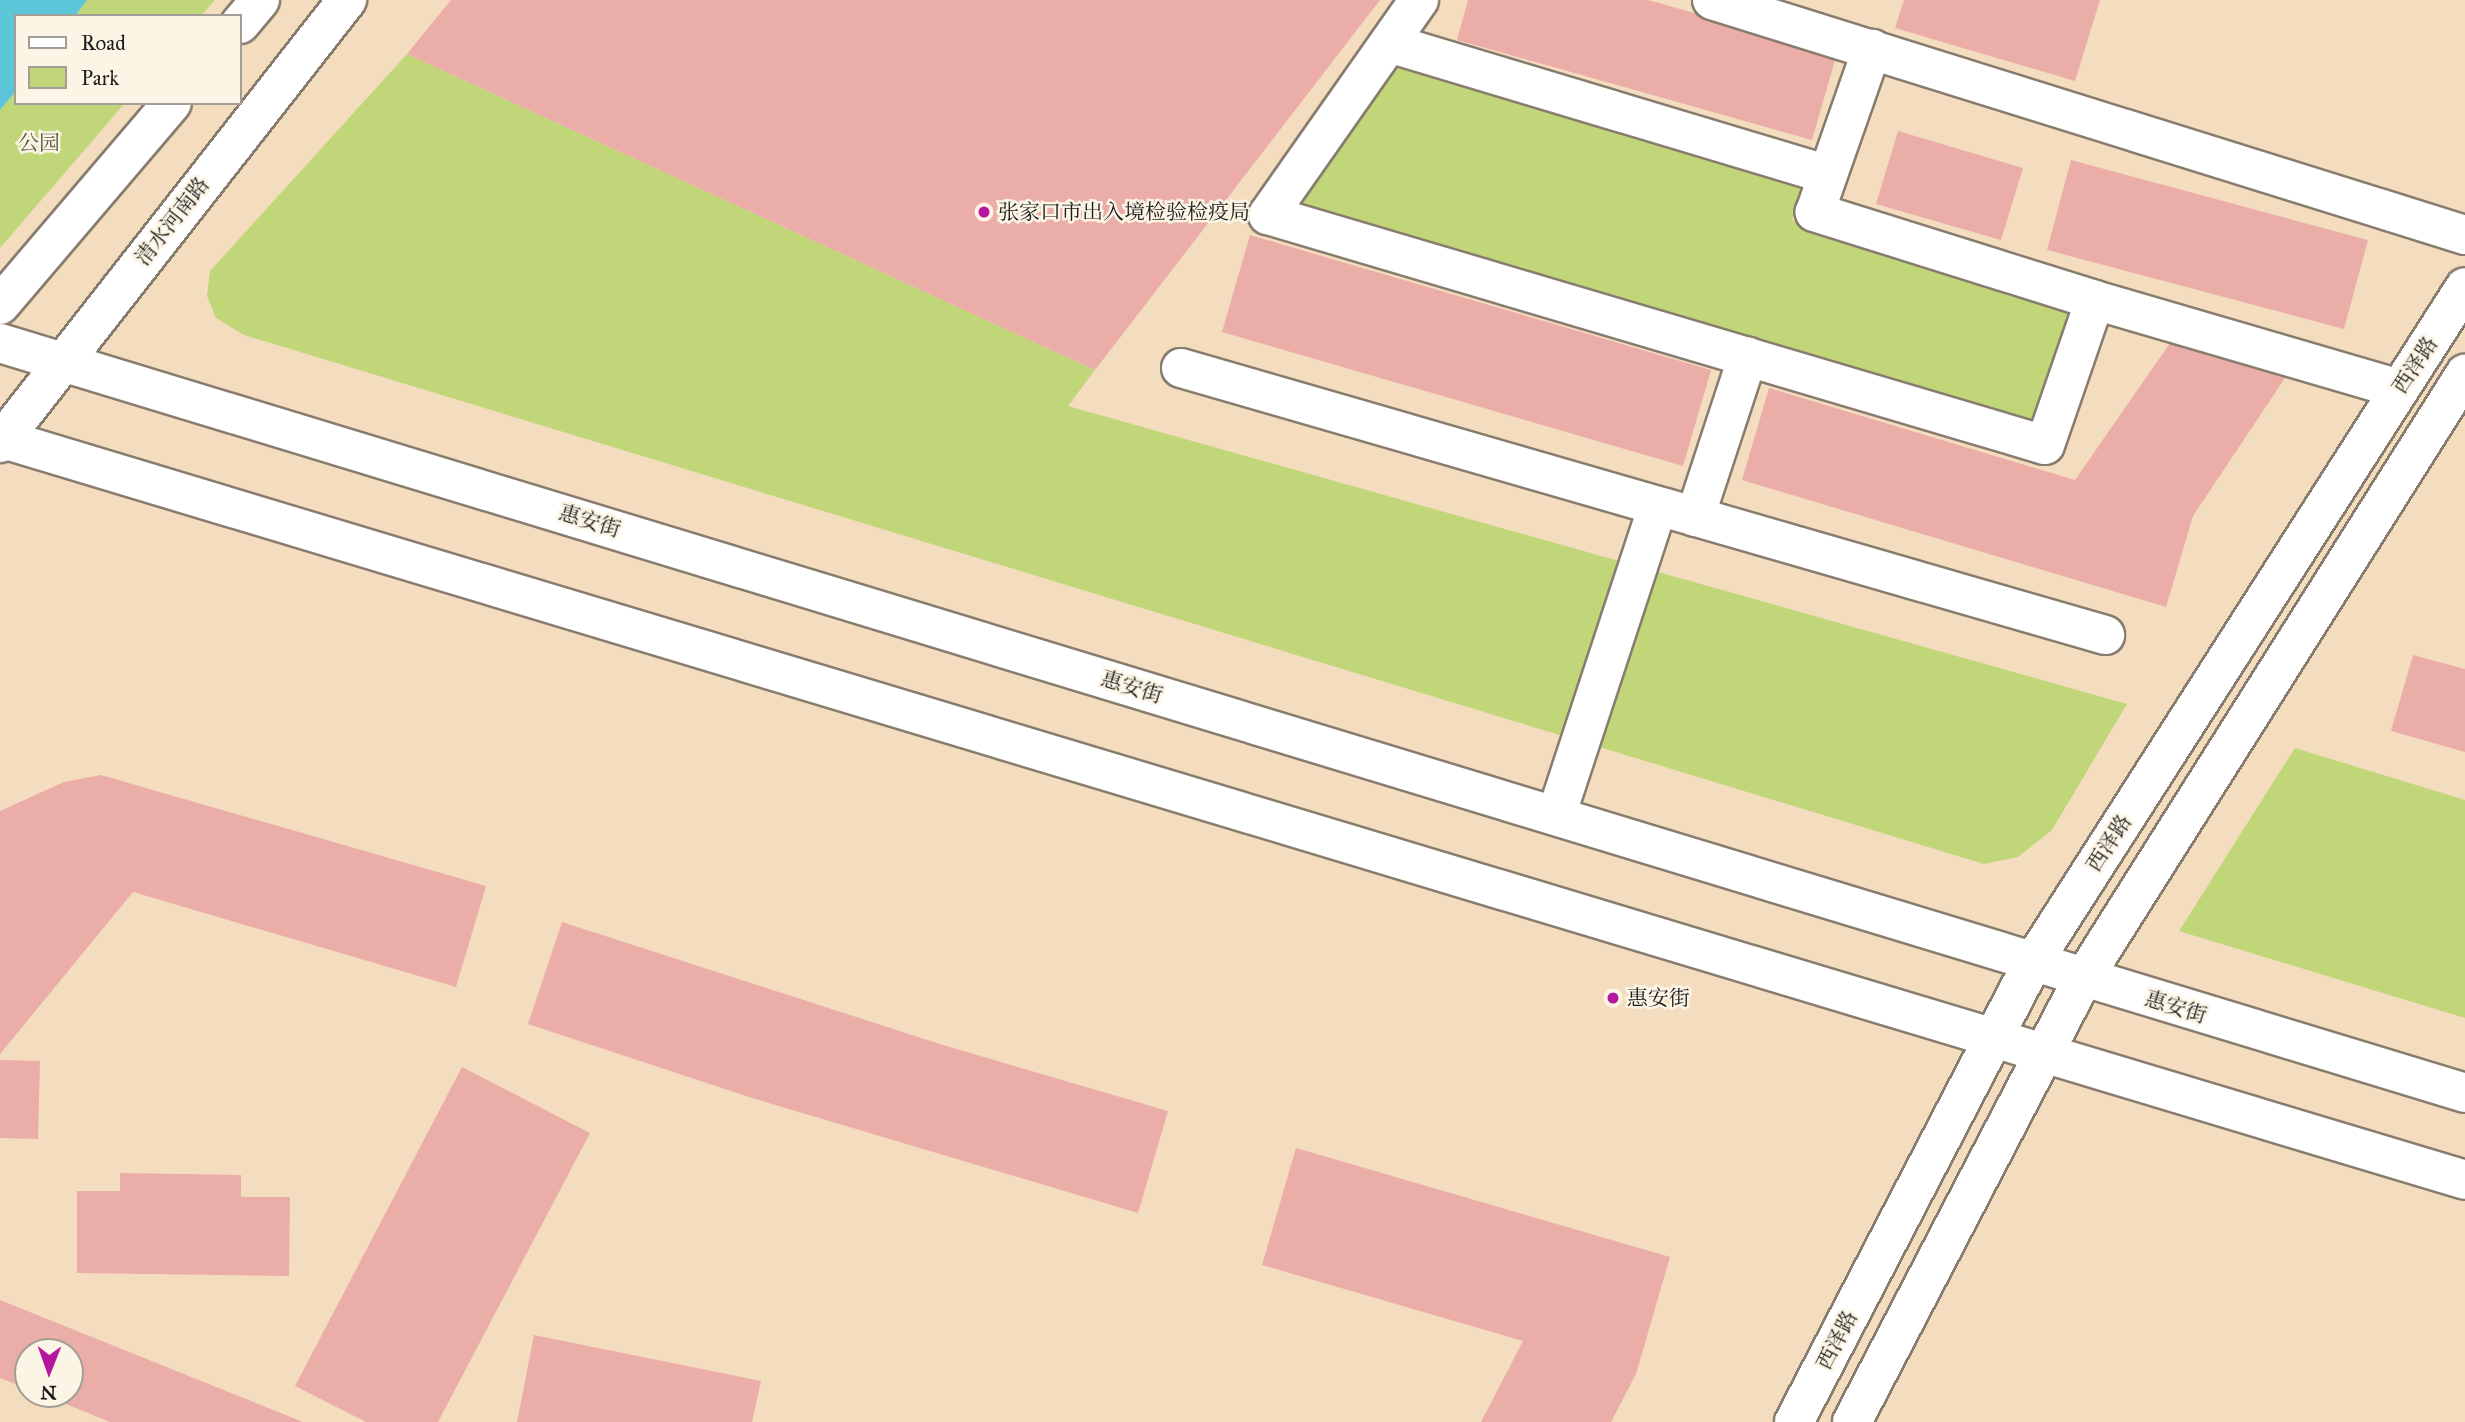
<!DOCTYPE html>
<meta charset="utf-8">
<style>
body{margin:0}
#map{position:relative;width:2465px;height:1422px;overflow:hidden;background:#f4ddbf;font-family:"IM FELL Great Primer","Noto Serif SC",serif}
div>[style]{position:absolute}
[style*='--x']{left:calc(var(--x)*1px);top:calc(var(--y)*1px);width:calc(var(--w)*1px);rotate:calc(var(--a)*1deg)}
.green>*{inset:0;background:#c1d679}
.water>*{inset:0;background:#5cc5d8}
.building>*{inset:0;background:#ebada8}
.roads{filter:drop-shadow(2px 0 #887c6e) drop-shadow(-2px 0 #887c6e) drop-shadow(0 2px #887c6e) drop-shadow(0 -2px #887c6e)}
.minor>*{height:38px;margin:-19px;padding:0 19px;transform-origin:19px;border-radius:19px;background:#fff}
.secondary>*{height:38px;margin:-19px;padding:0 19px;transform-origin:19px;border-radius:19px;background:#fff}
.primary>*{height:38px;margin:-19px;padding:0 19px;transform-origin:19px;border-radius:19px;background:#fff}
.dots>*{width:19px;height:19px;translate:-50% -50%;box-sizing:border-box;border:4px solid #fcf5e5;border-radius:50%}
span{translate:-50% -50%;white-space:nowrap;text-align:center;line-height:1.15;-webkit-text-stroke:5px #fcf5e5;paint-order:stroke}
.park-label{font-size:21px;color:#4e5438}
.poi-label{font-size:21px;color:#1c1c1c}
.left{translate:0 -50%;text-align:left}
.street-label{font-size:21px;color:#1c1c1c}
.legend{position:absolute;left:14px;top:14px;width:228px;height:91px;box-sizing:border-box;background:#fcf5e5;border:2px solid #a29e95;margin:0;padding:9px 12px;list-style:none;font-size:21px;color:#1c1c1c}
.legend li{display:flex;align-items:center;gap:14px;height:35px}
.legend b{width:35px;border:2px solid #a29e95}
.north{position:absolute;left:14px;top:1338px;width:70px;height:70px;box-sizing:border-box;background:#fcf5e5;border:2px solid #a29e95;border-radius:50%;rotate:181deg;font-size:19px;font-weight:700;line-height:28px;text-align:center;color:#1c1c1c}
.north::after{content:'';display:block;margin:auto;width:24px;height:32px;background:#b5179e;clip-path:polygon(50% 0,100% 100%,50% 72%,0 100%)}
</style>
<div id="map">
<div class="green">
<i style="clip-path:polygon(87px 0,215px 0,201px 16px,75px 16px)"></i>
<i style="clip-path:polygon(407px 54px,1095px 370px,1068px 406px,2127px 704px,2052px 830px,2018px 857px,1984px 864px,244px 335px,216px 318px,207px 296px,210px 271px)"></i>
<i style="clip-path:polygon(1397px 62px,1808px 181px,1792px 220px,2073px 311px,2033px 424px,1300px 207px)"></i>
<i style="clip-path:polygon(16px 91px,16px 103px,125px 103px,0 248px,0 110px)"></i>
<i style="clip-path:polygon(2295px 748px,2465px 800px,2465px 1018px,2179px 931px)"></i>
</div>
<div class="water">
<i style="clip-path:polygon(0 0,87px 0,75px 16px,16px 16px,16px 91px,0 110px)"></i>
</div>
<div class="building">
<i style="clip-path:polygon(451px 0,1380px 0,1095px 370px,407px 54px)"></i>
<i style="clip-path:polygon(1468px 0,1648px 0,1837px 53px,1812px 140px,1457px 40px)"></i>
<i style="clip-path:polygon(1904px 0,2100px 0,2075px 81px,1895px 28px)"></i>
<i style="clip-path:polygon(1898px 131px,2023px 168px,2001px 240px,1876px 204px)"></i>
<i style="clip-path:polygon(2071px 160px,2368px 240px,2344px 329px,2047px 250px)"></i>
<i style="clip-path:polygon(1250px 235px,1711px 370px,1683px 466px,1222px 332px)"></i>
<i style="clip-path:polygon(2170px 343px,2285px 378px,2193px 516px,2166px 607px,1742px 480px,1769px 388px,2075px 480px)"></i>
<i style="clip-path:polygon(2413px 655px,2465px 669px,2465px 752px,2391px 731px)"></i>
<i style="clip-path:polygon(101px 775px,486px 886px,456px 987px,133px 892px,0 1054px,0 811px,64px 782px)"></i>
<i style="clip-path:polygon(562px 922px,943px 1045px,1168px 1111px,1138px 1213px,749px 1097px,528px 1024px)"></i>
<i style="clip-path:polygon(0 1060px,40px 1061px,38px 1139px,0 1138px)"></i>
<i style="clip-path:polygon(462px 1067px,590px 1133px,438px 1422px,366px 1422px,295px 1386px)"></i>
<i style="clip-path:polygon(1296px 1148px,1670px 1257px,1636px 1374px,1611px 1422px,1481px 1422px,1523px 1341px,1262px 1265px)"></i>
<i style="clip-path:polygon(120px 1173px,241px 1175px,241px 1197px,290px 1197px,289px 1276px,77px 1273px,77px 1191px,120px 1191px)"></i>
<i style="clip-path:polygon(0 1300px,303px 1422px,110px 1422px,41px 1394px,70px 1394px,70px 1352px,28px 1352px,28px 1389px,0 1378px)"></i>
<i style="clip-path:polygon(534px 1335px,761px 1381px,752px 1422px,517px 1422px)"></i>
</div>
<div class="roads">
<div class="minor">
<i style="--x:1419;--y:0;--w:263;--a:125.1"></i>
<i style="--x:1268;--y:215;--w:810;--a:16.49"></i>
<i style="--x:2045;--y:445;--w:153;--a:-71"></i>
<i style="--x:2095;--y:300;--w:294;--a:-162.6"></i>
<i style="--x:1815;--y:212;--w:173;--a:-70.7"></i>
<i style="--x:1712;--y:0;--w:789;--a:17.33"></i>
<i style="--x:1389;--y:43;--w:458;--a:16.7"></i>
<i style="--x:2095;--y:300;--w:317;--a:16.3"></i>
<i style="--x:1181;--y:368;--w:962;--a:16.12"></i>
<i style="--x:1695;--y:517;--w:169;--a:-71.8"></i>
<i style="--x:1556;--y:816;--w:326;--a:-71.8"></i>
</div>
<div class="secondary">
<i style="--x:1794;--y:1422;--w:518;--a:-62.55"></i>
<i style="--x:2033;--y:962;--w:801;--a:-57.38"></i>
<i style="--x:1852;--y:1422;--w:500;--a:-62.5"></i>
<i style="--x:2083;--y:979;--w:716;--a:-57.73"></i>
</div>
<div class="primary">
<i style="--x:240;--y:24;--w:31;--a:-50"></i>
<i style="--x:0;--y:305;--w:265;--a:-49.6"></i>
<i style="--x:0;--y:343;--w:2577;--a:16.92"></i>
<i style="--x:0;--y:438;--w:2574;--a:16.75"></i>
<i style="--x:0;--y:443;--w:563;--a:-51.93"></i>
</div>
</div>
<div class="dots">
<i style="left:984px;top:212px;background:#b5179e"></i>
<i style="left:1613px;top:998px;background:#b5179e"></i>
</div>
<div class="park-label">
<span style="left:39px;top:143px">公园</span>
</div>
<div class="poi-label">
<span class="left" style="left:998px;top:212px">张家口市出入境检验检疫局</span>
<span class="left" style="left:1627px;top:998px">惠安街</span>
</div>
<div class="street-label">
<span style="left:172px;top:221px;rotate:-52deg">清水河南路</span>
<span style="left:2415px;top:365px;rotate:-57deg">西泽路</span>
<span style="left:590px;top:521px;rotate:17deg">惠安街</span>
<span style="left:1132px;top:687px;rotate:17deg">惠安街</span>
<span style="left:2109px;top:843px;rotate:-57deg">西泽路</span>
<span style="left:2176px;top:1007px;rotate:17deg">惠安街</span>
<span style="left:1837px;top:1340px;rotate:-63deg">西泽路</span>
</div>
<ul class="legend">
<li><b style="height:9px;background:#fff"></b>Road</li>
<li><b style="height:19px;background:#c1d679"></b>Park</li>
</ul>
<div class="north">N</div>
</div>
